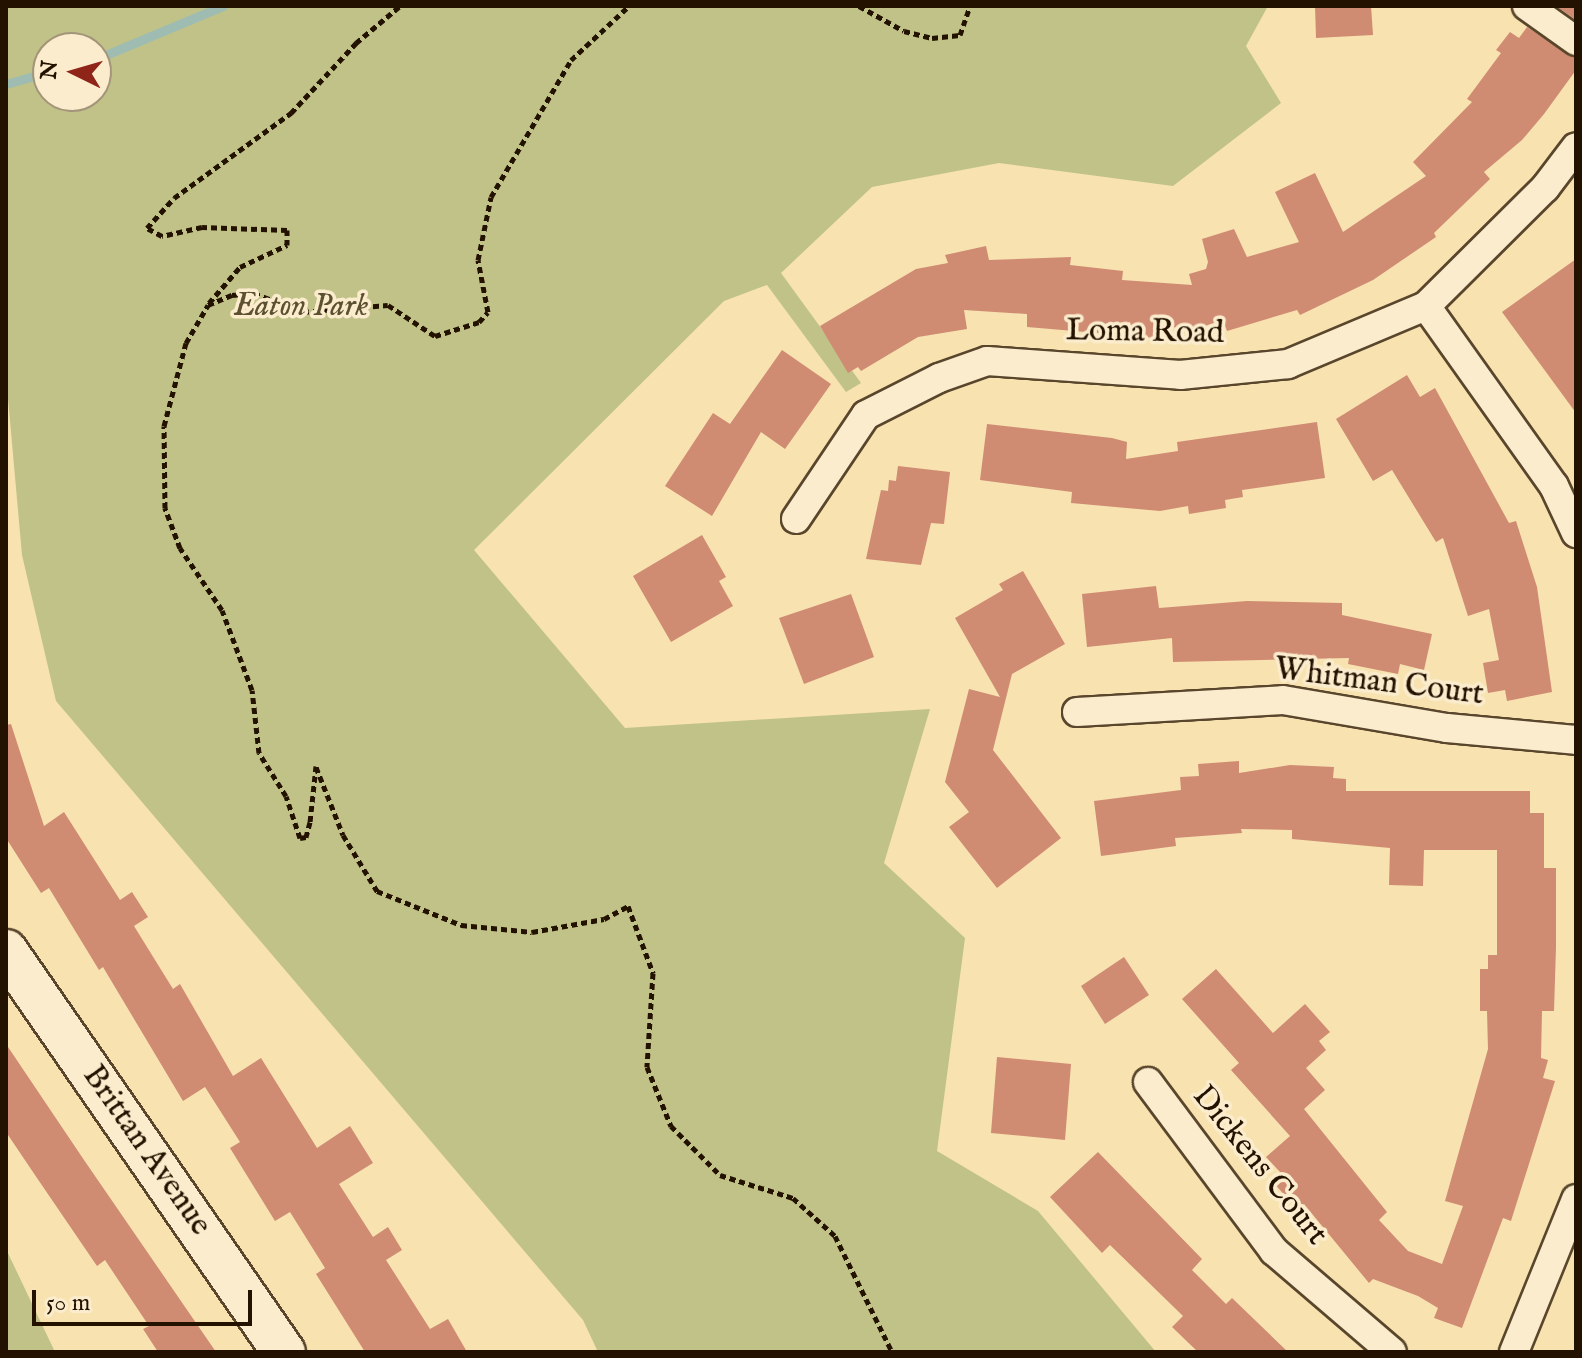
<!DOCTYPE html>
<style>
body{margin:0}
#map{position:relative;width:1582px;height:1358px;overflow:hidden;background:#f7e2b0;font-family:"IM FELL English",serif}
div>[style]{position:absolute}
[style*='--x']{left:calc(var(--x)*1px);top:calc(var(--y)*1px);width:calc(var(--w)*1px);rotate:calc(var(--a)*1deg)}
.green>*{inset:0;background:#c0c288}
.stream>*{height:9px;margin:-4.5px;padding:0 4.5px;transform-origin:4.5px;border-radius:4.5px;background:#9fbcb2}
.building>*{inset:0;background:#d08b73}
.path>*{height:5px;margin-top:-2.5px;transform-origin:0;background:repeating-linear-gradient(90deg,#241200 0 6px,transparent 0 10px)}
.roads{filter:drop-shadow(2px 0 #59462c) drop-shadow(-2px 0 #59462c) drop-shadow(0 2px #59462c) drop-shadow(0 -2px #59462c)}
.street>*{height:28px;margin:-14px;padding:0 14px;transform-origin:14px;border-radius:14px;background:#faeccc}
.secondary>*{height:42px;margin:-21px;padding:0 21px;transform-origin:21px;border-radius:21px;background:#faeccc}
span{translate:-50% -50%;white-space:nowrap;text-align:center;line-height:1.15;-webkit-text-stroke:7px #faeccc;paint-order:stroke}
.park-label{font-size:32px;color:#5b5030;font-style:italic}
.street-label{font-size:32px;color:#241200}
.frame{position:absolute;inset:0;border:8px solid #241200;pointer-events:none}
.north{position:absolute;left:32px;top:32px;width:80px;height:80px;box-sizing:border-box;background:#faeccc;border:2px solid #a4957a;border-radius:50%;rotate:275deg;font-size:22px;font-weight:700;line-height:32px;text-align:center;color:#241200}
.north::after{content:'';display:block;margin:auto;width:28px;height:36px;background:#8f2418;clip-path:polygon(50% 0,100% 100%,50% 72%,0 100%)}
.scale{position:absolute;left:32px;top:1290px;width:220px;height:36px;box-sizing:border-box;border:4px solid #241200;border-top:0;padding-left:10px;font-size:24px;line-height:28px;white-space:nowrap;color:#241200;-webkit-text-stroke:6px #faeccc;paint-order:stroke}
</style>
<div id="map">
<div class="green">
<i style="clip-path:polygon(evenodd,6px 6px,1268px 6px,1246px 46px,1281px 103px,1173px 186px,999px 163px,872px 187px,781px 273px,861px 383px,846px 392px,767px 285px,724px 301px,474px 550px,625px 728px,930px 709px,884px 863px,965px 938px,937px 1151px,1038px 1211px,1156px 1352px,598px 1352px,583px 1320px,56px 701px,22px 555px,6px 376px,6px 6px,48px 48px,96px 48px,96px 96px,48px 96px,48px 48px)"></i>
<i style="clip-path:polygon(6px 1249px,55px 1352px,6px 1352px)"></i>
</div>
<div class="stream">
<i style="--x:96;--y:59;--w:138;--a:-22.7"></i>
<i style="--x:6;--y:84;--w:44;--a:-15.9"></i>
</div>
<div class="building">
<i style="clip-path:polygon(1315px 6px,1371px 6px,1373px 35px,1316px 38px)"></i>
<i style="clip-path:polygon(1556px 6px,1576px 6px,1576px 20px)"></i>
<i style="clip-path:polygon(1527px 27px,1576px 58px,1576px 70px,1544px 114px,1522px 140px,1484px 172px,1490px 179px,1434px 233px,1436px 237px,1373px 280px,1300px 315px,1297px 310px,1227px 331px,1223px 320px,1196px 329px,1157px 326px,1156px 338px,1027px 327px,1027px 314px,964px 310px,967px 329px,918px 337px,861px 371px,858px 367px,848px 373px,820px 326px,916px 269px,948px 263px,945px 255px,986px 246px,989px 260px,1071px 257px,1070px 265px,1123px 271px,1122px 280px,1192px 285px,1189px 274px,1206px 269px,1208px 262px,1202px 239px,1234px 229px,1247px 257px,1299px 242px,1275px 192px,1315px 173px,1343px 232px,1426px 176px,1413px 162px,1472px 102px,1467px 99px,1501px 53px,1496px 50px,1510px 32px,1519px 38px)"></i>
<i style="clip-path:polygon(1576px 259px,1576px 413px,1502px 312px)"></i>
<i style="clip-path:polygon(782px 350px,831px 384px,785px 449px,761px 432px,712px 516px,665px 486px,713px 413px,730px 424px)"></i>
<i style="clip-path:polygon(1407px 375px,1420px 397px,1435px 388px,1509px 523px,1516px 521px,1537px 587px,1552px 692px,1507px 701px,1505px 690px,1488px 693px,1483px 663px,1499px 660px,1489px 609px,1468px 616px,1443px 538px,1436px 542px,1392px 470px,1373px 481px,1336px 419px)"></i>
<i style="clip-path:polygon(1317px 422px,1325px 478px,1242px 490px,1243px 497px,1225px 500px,1226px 508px,1189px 514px,1188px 506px,1160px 511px,1071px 503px,1072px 492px,980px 480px,987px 424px,1112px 438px,1127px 442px,1126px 459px,1178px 451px,1177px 442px)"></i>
<i style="clip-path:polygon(898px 466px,950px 472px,944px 524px,931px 523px,921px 565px,866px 559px,881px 490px,888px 491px,889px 480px,896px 481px)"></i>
<i style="clip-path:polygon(702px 535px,726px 577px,719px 581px,733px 606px,671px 642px,633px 576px)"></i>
<i style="clip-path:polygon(1023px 571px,1065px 644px,1012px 674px,993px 750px,1061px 838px,997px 888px,949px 827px,969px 812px,945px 782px,969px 689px,1000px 697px,955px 618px,1003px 590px,999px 584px)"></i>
<i style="clip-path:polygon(1156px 586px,1159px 608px,1247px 601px,1342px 603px,1342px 615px,1432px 634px,1424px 670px,1400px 664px,1398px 674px,1348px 664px,1349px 658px,1173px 662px,1172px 638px,1087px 647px,1082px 594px)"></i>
<i style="clip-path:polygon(851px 594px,874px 657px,804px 684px,779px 618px)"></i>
<i style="clip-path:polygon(11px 724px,44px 826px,64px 812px,120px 900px,132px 892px,148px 917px,134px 926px,173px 989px,180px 984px,233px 1076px,261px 1058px,317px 1148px,350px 1126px,373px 1163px,339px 1184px,373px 1237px,388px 1227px,402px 1250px,386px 1260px,430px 1329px,448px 1319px,467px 1352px,365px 1352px,316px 1274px,325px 1268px,290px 1212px,275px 1221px,230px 1148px,240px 1142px,205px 1087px,183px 1101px,103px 967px,99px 970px,49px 888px,41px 893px,6px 838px,6px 725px)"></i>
<i style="clip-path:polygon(1239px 761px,1239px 773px,1290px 765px,1334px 767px,1333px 778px,1346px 779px,1346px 791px,1530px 791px,1530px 813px,1544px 813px,1544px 868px,1556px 868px,1556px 947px,1554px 1011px,1542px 1011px,1541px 1058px,1548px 1060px,1543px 1078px,1555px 1081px,1511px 1221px,1503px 1218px,1462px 1328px,1434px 1318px,1438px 1308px,1418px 1296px,1373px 1279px,1369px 1283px,1304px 1204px,1298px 1210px,1271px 1180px,1280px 1172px,1266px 1157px,1290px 1136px,1231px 1070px,1239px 1063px,1182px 999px,1216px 969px,1273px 1033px,1305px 1004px,1330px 1032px,1319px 1041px,1326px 1050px,1306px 1068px,1325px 1090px,1304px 1109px,1387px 1212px,1379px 1220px,1408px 1251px,1442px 1264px,1463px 1206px,1445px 1201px,1488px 1049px,1487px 1011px,1480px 1011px,1480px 969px,1488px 969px,1488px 955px,1497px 955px,1497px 850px,1424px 850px,1423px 886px,1389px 885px,1390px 848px,1292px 839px,1292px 830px,1241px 829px,1242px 833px,1175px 838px,1176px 846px,1101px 856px,1094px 801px,1181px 790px,1180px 777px,1199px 776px,1198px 764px)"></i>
<i style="clip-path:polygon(1124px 957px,1149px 995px,1105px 1024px,1081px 986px)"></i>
<i style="clip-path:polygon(6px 1044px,84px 1160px,216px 1352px,158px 1352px,143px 1329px,149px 1326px,105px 1260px,97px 1266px,37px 1178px,6px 1132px)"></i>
<i style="clip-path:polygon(997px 1057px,1071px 1064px,1065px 1140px,991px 1133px)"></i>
<i style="clip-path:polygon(1098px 1152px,1202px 1259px,1192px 1270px,1226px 1304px,1232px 1298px,1288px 1352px,1198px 1352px,1172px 1327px,1183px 1316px,1110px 1245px,1102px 1253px,1050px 1197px)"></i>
</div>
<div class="path">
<i style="--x:859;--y:6;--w:51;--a:29.1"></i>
<i style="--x:904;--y:31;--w:29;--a:14"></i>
<i style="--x:932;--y:38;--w:28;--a:-6"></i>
<i style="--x:960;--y:35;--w:31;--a:-71"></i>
<i style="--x:209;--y:303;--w:48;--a:-49.3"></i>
<i style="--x:240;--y:267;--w:52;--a:-25.1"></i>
<i style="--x:287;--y:245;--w:15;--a:-90"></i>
<i style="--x:287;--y:230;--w:85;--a:-178"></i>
<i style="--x:202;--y:227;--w:41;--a:167.3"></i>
<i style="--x:162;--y:236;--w:17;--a:-152"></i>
<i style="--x:147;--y:228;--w:40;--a:-48"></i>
<i style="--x:174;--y:198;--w:145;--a:-36"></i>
<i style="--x:291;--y:113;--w:96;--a:-47.1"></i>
<i style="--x:356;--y:43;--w:57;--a:-40.1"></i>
<i style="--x:316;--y:766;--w:56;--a:96.1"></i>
<i style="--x:310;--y:822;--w:16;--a:105"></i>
<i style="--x:306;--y:837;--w:6;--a:171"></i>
<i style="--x:300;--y:838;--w:44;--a:-108.4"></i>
<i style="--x:286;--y:796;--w:51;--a:-122.1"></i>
<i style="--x:259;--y:753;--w:63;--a:-96.3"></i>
<i style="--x:252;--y:690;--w:85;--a:-110.6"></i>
<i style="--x:222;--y:610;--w:75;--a:-124.1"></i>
<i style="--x:180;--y:548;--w:43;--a:-110.6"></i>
<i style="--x:165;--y:508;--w:82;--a:-90.7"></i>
<i style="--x:164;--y:426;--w:86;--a:-75.2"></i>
<i style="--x:186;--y:343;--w:44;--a:-59.9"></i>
<i style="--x:208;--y:305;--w:26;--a:-23"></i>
<i style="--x:232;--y:295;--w:22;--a:-5"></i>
<i style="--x:254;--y:293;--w:53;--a:21.2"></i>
<i style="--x:303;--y:312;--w:85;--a:-4.7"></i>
<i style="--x:388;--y:305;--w:56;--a:33.4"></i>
<i style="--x:435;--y:336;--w:46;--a:-17.7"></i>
<i style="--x:479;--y:322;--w:13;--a:-48"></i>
<i style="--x:488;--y:312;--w:53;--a:-100.9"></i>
<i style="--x:478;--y:260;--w:64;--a:-78.3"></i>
<i style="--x:491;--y:197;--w:159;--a:-59.7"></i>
<i style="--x:571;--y:60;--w:79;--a:-43"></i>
<i style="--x:316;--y:767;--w:73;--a:68.3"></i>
<i style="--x:343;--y:835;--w:66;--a:58.7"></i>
<i style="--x:377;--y:891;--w:91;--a:22"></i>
<i style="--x:461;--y:925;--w:71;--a:5.6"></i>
<i style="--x:532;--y:932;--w:73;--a:-10.2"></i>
<i style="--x:604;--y:919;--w:27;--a:-28"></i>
<i style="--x:628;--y:906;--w:72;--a:69.5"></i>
<i style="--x:653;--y:973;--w:94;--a:93.7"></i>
<i style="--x:647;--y:1067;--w:64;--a:67.9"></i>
<i style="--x:671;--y:1126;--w:69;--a:45"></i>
<i style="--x:720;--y:1175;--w:77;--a:17.5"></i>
<i style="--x:793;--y:1198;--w:57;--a:42.1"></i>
<i style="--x:835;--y:1236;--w:129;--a:63.8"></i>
</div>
<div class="roads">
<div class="street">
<i style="--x:1527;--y:6;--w:60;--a:35.5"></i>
<i style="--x:1426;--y:306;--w:221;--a:54.6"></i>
<i style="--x:1554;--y:486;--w:52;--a:64.9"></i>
<i style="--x:796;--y:519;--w:125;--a:-56.1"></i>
<i style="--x:866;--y:415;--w:82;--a:-26.9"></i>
<i style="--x:939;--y:378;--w:51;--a:-19.5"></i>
<i style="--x:987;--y:361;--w:194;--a:4.1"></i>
<i style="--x:1180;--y:375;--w:109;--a:-5.8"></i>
<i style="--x:1288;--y:364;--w:150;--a:-22.8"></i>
<i style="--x:1426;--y:306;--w:168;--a:-44.8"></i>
<i style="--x:1545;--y:188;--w:51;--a:-52.9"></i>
<i style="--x:1077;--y:712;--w:206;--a:-3.3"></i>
<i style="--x:1283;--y:700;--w:166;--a:9.7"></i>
<i style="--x:1447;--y:728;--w:130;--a:5.3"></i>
<i style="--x:1148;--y:1082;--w:211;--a:53.3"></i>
<i style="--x:1274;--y:1251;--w:155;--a:40.6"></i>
<i style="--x:1514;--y:1352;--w:165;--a:-67.9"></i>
</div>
<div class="secondary">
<i style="--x:6;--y:951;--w:488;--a:55.3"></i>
</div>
</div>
<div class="park-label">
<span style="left:301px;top:307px">Eaton Park</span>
</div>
<div class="street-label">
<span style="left:1145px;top:333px;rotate:1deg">Loma Road</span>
<span style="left:1379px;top:683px;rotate:7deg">Whitman Court</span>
<span style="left:146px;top:1151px;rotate:55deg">Brittan Avenue</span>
<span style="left:1259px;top:1166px;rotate:51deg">Dickens Court</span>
</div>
<div class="frame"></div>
<div class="north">N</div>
<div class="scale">50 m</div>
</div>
